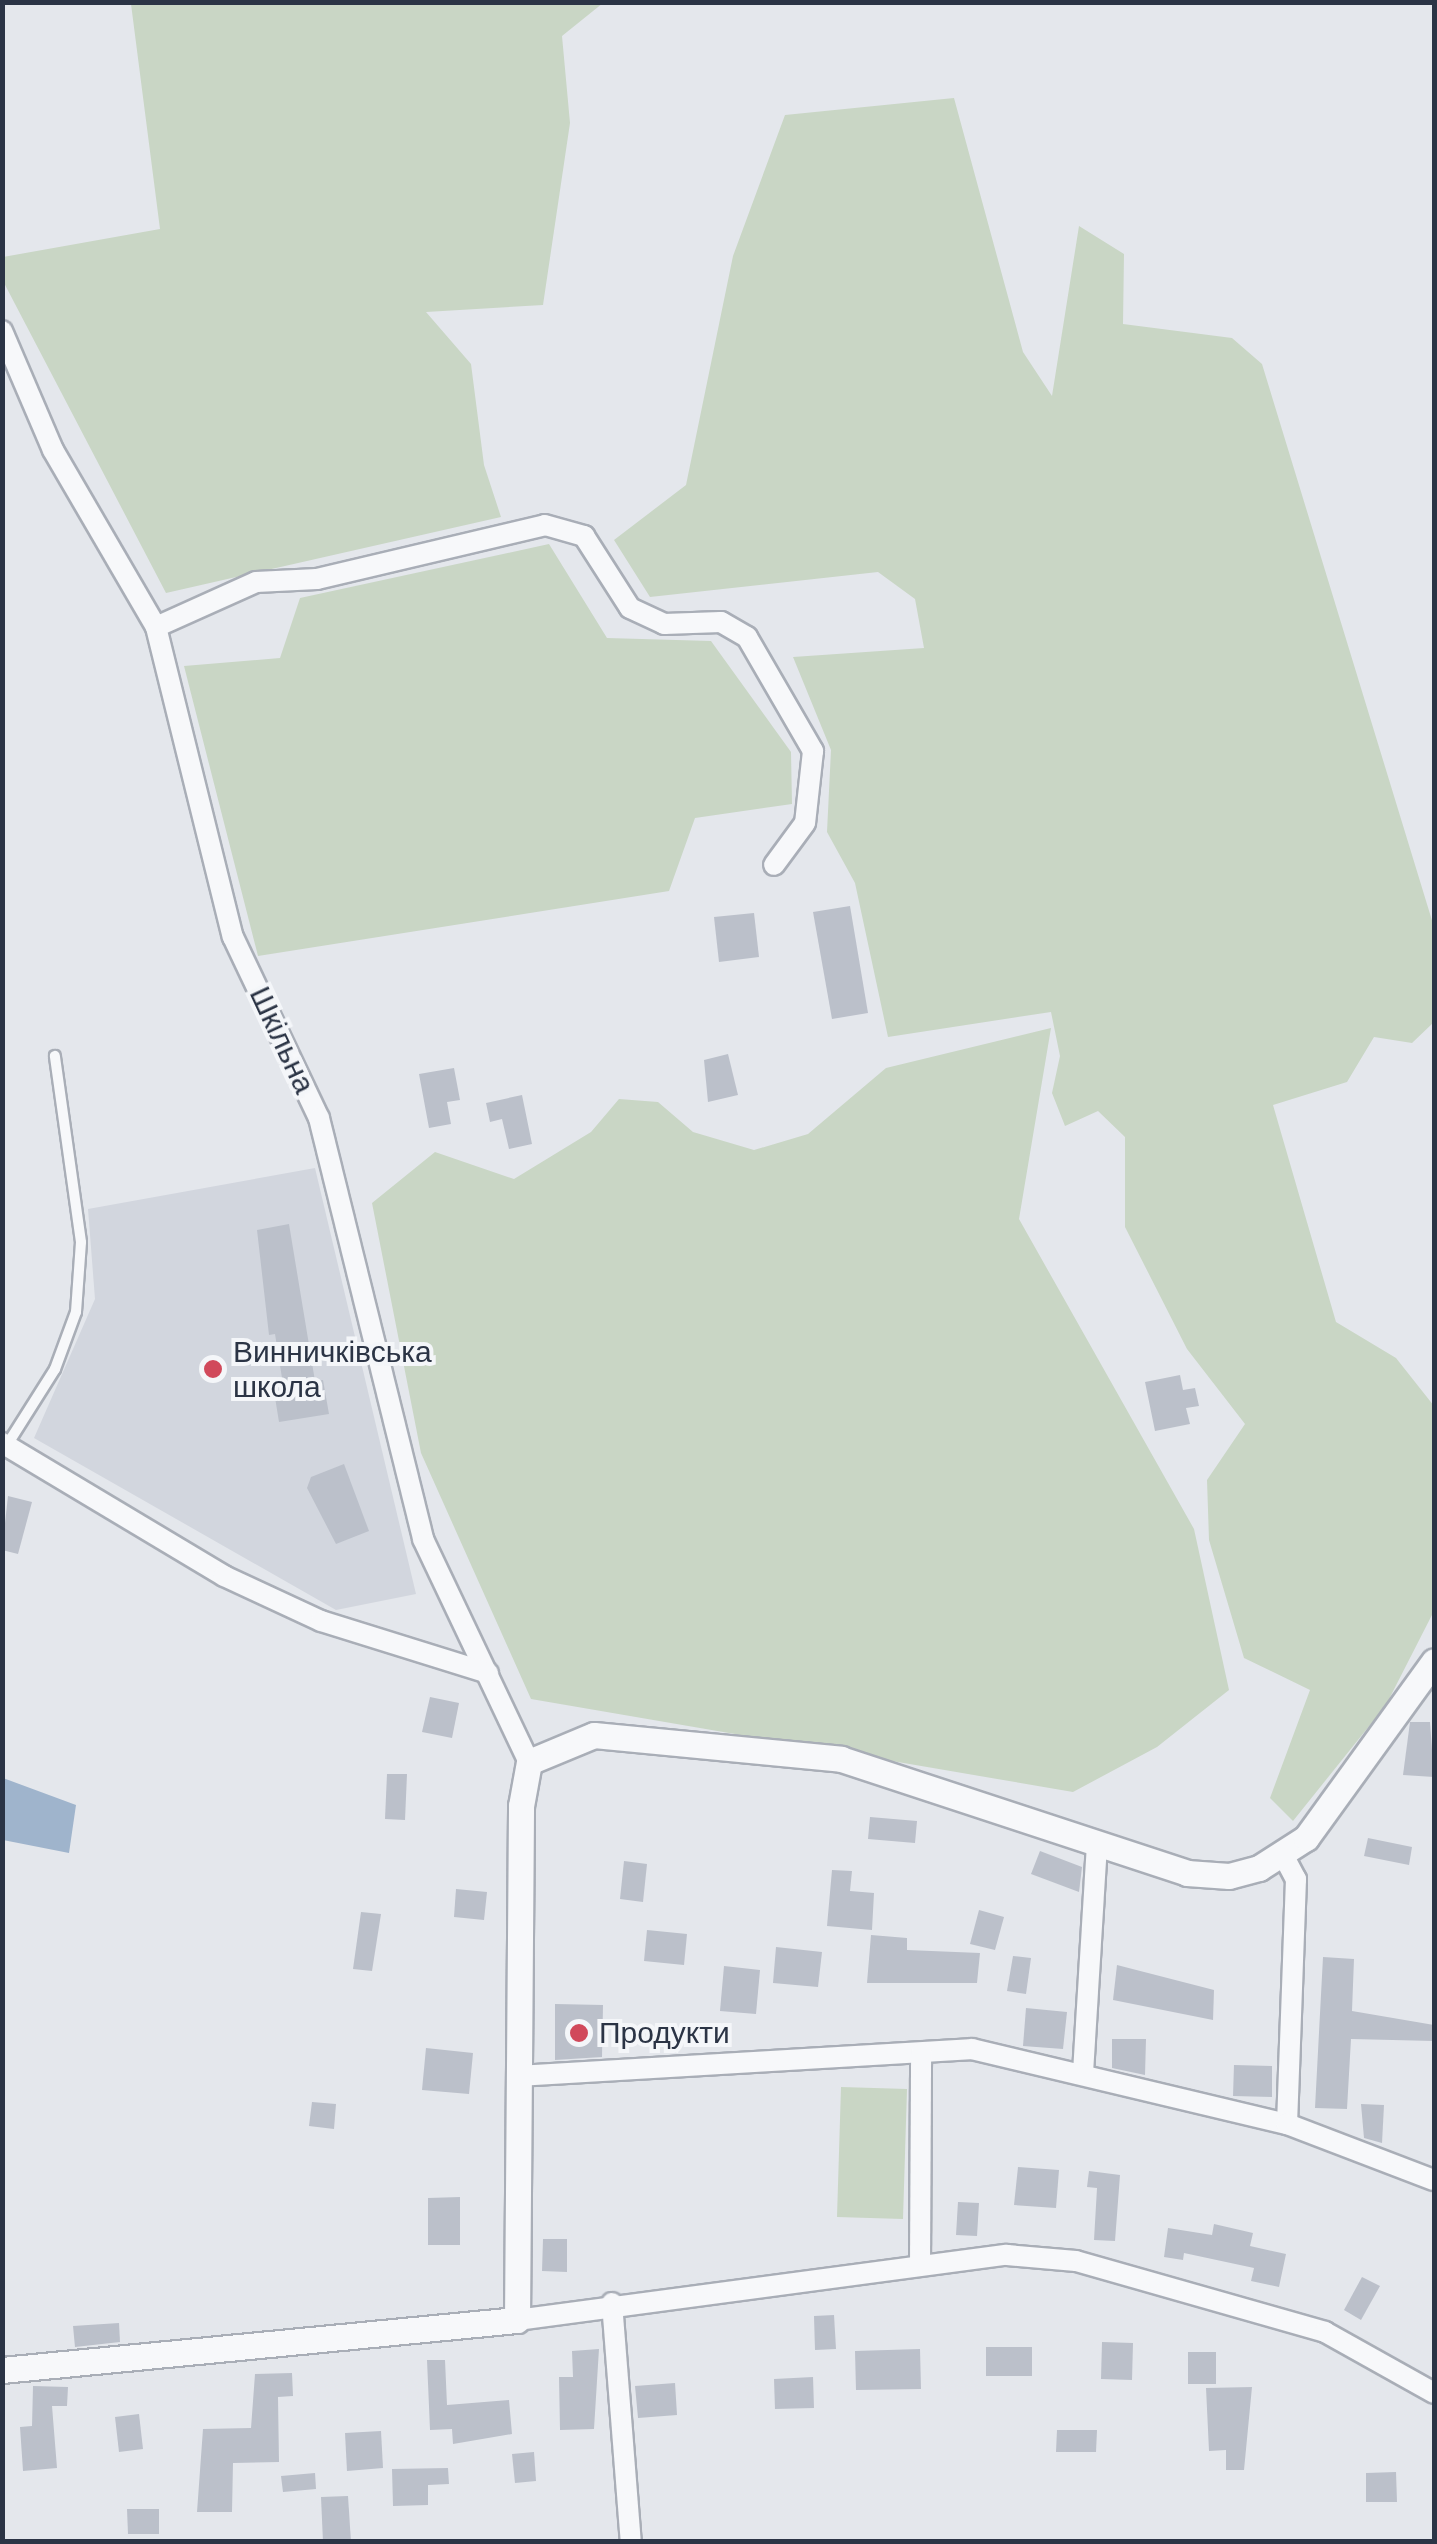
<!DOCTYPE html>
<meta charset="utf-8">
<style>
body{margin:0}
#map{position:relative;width:1437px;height:2544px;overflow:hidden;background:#e4e7ec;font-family:"Work Sans",sans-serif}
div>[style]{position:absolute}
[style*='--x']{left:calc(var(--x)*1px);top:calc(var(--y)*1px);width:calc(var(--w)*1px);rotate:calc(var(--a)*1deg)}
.built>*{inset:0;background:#d2d6de}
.green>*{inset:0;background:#c9d6c5}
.water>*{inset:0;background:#9fb4cc}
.building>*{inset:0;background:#bbc0ca}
.roads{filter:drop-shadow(2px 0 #a9aeb7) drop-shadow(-2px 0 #a9aeb7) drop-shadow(0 2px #a9aeb7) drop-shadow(0 -2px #a9aeb7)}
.service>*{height:10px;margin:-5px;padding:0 5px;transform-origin:5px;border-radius:5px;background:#f7f8fa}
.minor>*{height:20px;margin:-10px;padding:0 10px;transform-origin:10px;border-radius:10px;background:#f7f8fa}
.tertiary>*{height:25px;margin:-12.5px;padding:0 12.5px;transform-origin:12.5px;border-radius:12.5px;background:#f7f8fa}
.dots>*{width:28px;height:28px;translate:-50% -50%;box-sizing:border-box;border:5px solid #f4f6f9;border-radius:50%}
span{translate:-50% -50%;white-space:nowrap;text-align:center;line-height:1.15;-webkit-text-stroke:8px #f4f6f9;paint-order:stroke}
.street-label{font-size:30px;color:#2b3445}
.poi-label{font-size:30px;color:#2b3445}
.left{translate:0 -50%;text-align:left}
.frame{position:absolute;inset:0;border:5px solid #2b3445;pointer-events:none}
</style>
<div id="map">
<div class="built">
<i style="clip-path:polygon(315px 1168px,416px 1594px,336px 1610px,34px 1438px,95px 1299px,88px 1209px)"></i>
</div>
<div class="green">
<i style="clip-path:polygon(2px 3px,603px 3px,562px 36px,570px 123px,543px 305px,426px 312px,471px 364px,484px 465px,501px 517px,166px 593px,3px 281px,3px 257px,160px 229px,131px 4px)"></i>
<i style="clip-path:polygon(954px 98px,1023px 352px,1052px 396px,1079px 226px,1124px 254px,1123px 324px,1232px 338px,1262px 364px,1434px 927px,1434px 1022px,1412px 1043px,1374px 1037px,1347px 1082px,1273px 1105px,1336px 1322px,1396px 1358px,1434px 1406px,1434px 1611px,1386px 1705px,1293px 1821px,1270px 1798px,1310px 1690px,1244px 1658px,1209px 1540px,1207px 1480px,1245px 1424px,1187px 1349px,1125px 1227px,1125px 1137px,1098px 1111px,1065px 1126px,1052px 1093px,1060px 1056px,1051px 1012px,888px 1037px,855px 883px,827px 832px,831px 750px,793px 657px,924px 648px,915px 599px,878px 572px,650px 597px,614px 540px,686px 485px,733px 256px,785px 115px)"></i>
<i style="clip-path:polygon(549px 544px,607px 638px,711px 641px,791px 752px,792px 804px,695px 818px,669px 891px,258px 956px,184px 666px,280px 658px,300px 598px)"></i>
<i style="clip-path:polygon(1051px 1028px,1019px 1219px,1194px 1529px,1229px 1690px,1157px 1747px,1073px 1792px,531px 1699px,421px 1453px,372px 1203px,435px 1152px,514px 1179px,591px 1132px,619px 1099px,658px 1102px,693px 1132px,754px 1150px,808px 1134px,886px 1068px)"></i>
<i style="clip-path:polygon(841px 2087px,907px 2089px,903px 2219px,837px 2217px)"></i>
</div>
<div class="water">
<i style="clip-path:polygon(3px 1778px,76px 1805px,69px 1853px,3px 1840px)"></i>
</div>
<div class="building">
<i style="clip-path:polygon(850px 906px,868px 1013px,832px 1019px,813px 912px)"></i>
<i style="clip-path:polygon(754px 913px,759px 957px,719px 962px,714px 917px)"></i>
<i style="clip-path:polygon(728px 1054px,738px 1095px,708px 1102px,704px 1060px)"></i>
<i style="clip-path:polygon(454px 1068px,460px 1100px,447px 1102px,451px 1124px,429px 1128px,419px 1074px)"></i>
<i style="clip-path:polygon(522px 1095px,532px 1144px,509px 1149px,502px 1119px,490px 1122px,486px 1103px)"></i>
<i style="clip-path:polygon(289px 1224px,315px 1381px,323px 1380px,329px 1414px,279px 1422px,272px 1379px,282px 1378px,275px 1334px,269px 1335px,257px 1230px)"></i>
<i style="clip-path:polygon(1180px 1375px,1183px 1390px,1195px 1388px,1199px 1406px,1186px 1408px,1190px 1424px,1155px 1431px,1145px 1382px)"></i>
<i style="clip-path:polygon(344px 1464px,369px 1531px,336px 1544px,307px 1488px,311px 1477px)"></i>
<i style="clip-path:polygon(8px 1496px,32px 1502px,18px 1554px,2px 1550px)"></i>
<i style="clip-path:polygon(430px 1697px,459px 1703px,452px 1738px,422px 1732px)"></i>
<i style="clip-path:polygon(1410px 1722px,1430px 1722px,1434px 1777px,1403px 1775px)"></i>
<i style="clip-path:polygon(387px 1774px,407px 1774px,405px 1820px,385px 1819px)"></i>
<i style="clip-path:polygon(870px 1817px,917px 1821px,915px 1843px,868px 1839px)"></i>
<i style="clip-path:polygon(1368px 1838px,1412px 1847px,1409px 1865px,1364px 1856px)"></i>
<i style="clip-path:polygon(1040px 1851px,1082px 1867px,1079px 1892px,1031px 1874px)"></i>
<i style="clip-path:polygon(624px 1861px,647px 1864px,643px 1902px,620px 1899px)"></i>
<i style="clip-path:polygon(832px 1870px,852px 1871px,850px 1891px,874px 1893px,872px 1930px,827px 1926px)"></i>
<i style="clip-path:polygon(456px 1889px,487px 1892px,484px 1920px,454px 1917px)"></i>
<i style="clip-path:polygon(979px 1910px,1004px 1917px,995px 1950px,970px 1944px)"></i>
<i style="clip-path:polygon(361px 1912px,381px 1914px,372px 1971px,353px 1969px)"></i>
<i style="clip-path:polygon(647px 1930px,687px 1934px,684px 1965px,644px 1961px)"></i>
<i style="clip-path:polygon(871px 1935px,907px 1938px,907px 1950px,980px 1953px,977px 1983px,867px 1983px)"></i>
<i style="clip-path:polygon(776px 1947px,822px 1952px,818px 1987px,773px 1983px)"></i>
<i style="clip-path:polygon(1013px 1956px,1031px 1958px,1026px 1994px,1007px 1991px)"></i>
<i style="clip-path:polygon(1323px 1957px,1354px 1959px,1352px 2011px,1434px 2025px,1434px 2041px,1351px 2039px,1347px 2109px,1315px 2108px)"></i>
<i style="clip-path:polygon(1117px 1965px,1214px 1990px,1213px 2020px,1113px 2000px)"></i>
<i style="clip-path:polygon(724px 1966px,760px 1970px,756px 2014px,720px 2011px)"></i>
<i style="clip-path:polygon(555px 2004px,603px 2005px,602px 2057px,555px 2060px)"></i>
<i style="clip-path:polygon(1026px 2008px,1067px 2012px,1063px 2049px,1023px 2046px)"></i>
<i style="clip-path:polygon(1112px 2039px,1146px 2039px,1145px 2075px,1112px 2068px)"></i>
<i style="clip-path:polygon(426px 2048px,473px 2053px,469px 2094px,422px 2090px)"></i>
<i style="clip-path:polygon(1234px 2065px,1272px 2066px,1272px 2097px,1233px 2096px)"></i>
<i style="clip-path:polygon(312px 2102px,336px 2104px,334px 2129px,309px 2126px)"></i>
<i style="clip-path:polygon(1361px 2104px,1384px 2105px,1382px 2143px,1364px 2138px)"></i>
<i style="clip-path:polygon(1018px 2167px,1059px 2170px,1056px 2208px,1014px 2205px)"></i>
<i style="clip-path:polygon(1089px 2171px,1120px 2175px,1115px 2241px,1094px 2240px,1097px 2188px,1087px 2187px)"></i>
<i style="clip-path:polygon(460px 2197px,460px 2245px,428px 2245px,428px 2198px)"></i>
<i style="clip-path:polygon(958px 2202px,979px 2203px,977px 2236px,956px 2235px)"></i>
<i style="clip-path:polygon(1214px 2224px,1253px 2233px,1250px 2246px,1286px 2254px,1279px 2287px,1251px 2281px,1254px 2268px,1184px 2253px,1183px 2260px,1164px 2257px,1168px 2228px,1212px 2235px)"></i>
<i style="clip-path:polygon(543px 2239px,567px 2239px,567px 2272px,542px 2271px)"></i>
<i style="clip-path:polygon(1362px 2277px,1380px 2286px,1361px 2320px,1344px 2310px)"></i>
<i style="clip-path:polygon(834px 2315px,836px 2349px,815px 2350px,814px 2316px)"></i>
<i style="clip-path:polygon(119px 2323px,120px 2342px,75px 2347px,73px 2326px)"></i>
<i style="clip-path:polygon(1102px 2342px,1133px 2343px,1132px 2380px,1101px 2379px)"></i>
<i style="clip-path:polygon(986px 2347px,1032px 2347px,1032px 2376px,986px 2376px)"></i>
<i style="clip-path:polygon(599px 2349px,594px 2429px,560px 2430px,559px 2377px,573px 2377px,572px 2351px)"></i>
<i style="clip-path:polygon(920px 2349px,921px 2389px,856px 2390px,855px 2351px)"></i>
<i style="clip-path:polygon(1188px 2352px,1216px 2352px,1216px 2384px,1188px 2384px)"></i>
<i style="clip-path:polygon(427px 2360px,445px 2360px,447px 2405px,509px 2400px,512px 2434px,453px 2444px,452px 2429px,430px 2430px)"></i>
<i style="clip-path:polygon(292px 2373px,293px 2396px,278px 2397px,279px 2462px,233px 2463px,232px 2512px,197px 2512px,203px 2429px,251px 2428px,255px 2374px)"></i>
<i style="clip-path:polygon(813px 2377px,814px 2408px,775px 2409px,774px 2379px)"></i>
<i style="clip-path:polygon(675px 2383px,677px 2415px,638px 2418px,635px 2386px)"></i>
<i style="clip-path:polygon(33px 2386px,68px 2387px,67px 2406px,52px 2406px,57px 2468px,23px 2471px,20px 2427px,32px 2426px)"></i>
<i style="clip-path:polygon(1252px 2387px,1244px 2470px,1226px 2470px,1226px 2450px,1209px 2451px,1206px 2388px)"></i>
<i style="clip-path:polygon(139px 2414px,143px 2449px,119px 2452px,115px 2417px)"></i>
<i style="clip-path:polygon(1057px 2430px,1097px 2430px,1096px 2452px,1056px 2452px)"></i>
<i style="clip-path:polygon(381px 2431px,383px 2468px,347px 2471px,345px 2433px)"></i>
<i style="clip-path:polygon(534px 2452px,536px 2481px,515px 2483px,512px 2454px)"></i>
<i style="clip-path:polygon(448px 2468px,449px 2484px,428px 2485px,428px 2505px,393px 2506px,392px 2469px)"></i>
<i style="clip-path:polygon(1396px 2472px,1397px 2502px,1366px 2502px,1366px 2473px)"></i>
<i style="clip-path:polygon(315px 2473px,316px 2489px,283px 2492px,281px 2476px)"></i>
<i style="clip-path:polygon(348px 2496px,351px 2542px,323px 2542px,321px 2497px)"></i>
<i style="clip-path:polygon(127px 2509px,159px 2509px,159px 2534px,128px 2534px)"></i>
</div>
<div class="roads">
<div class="service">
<i style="--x:7;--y:1445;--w:90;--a:-57.7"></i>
<i style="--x:55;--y:1369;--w:61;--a:-69.8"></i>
<i style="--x:76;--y:1312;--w:70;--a:-85.9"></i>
<i style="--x:81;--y:1242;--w:188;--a:-98"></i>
</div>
<div class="minor">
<i style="--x:2;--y:331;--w:129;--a:66.8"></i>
<i style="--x:53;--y:450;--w:205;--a:59.8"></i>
<i style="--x:156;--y:627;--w:319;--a:76.1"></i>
<i style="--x:233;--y:937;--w:200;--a:64.6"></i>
<i style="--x:319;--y:1118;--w:434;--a:76.1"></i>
<i style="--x:423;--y:1539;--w:247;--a:64.6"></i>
<i style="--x:156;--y:627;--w:110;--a:-24.2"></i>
<i style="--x:256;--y:582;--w:61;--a:-2.8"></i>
<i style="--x:317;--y:579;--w:234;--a:-13.3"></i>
<i style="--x:545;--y:525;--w:41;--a:15.8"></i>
<i style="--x:584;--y:536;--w:85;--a:57.4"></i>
<i style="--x:630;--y:608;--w:38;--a:25"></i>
<i style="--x:664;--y:624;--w:57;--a:-2"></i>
<i style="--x:721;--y:622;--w:30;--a:30"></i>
<i style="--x:747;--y:637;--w:132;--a:59.9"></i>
<i style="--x:813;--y:751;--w:72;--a:96.3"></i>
<i style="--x:805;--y:823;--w:52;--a:126.4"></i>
<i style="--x:2;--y:1443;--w:259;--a:30.9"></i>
<i style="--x:224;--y:1576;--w:107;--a:24.9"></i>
<i style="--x:321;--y:1621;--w:175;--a:17.3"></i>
<i style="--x:1282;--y:1853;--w:30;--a:62"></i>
<i style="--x:1296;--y:1879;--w:245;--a:92.1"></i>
<i style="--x:1083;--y:2073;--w:230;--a:-86.5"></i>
<i style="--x:519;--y:2076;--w:454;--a:-3.4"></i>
<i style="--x:972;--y:2049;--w:324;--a:13.4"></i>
<i style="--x:1287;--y:2124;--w:157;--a:20.9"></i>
<i style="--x:920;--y:2263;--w:210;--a:-89.7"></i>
<i style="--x:612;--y:2303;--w:240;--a:85.5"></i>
<i style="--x:517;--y:2320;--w:494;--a:-7.6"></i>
<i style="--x:1007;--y:2255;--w:69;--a:5"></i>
<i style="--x:1076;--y:2261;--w:259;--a:15.9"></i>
<i style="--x:1325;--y:2332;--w:125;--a:29.2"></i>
</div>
<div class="tertiary">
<i style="--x:2;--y:2370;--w:517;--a:-5.55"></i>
<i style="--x:517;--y:2320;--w:514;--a:-89.55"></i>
<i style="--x:521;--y:1806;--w:45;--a:-79.7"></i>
<i style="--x:529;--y:1762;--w:70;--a:-22.6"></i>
<i style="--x:594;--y:1735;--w:248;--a:5.5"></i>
<i style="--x:841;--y:1759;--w:364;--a:18.2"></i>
<i style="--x:1187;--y:1873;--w:42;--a:4.1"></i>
<i style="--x:1229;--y:1876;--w:31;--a:-15"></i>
<i style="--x:1259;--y:1868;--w:56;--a:-32.6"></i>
<i style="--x:1306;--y:1838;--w:218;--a:-54.1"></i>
</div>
</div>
<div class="dots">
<i style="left:213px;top:1369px;background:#d1495b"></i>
<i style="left:579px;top:2033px;background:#d1495b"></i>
</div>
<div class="street-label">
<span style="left:282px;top:1040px;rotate:65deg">Шкільна</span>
</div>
<div class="poi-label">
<span class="left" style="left:233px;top:1369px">Винничківська<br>школа</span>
<span class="left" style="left:599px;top:2033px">Продукти</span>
</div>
<div class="frame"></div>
</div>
